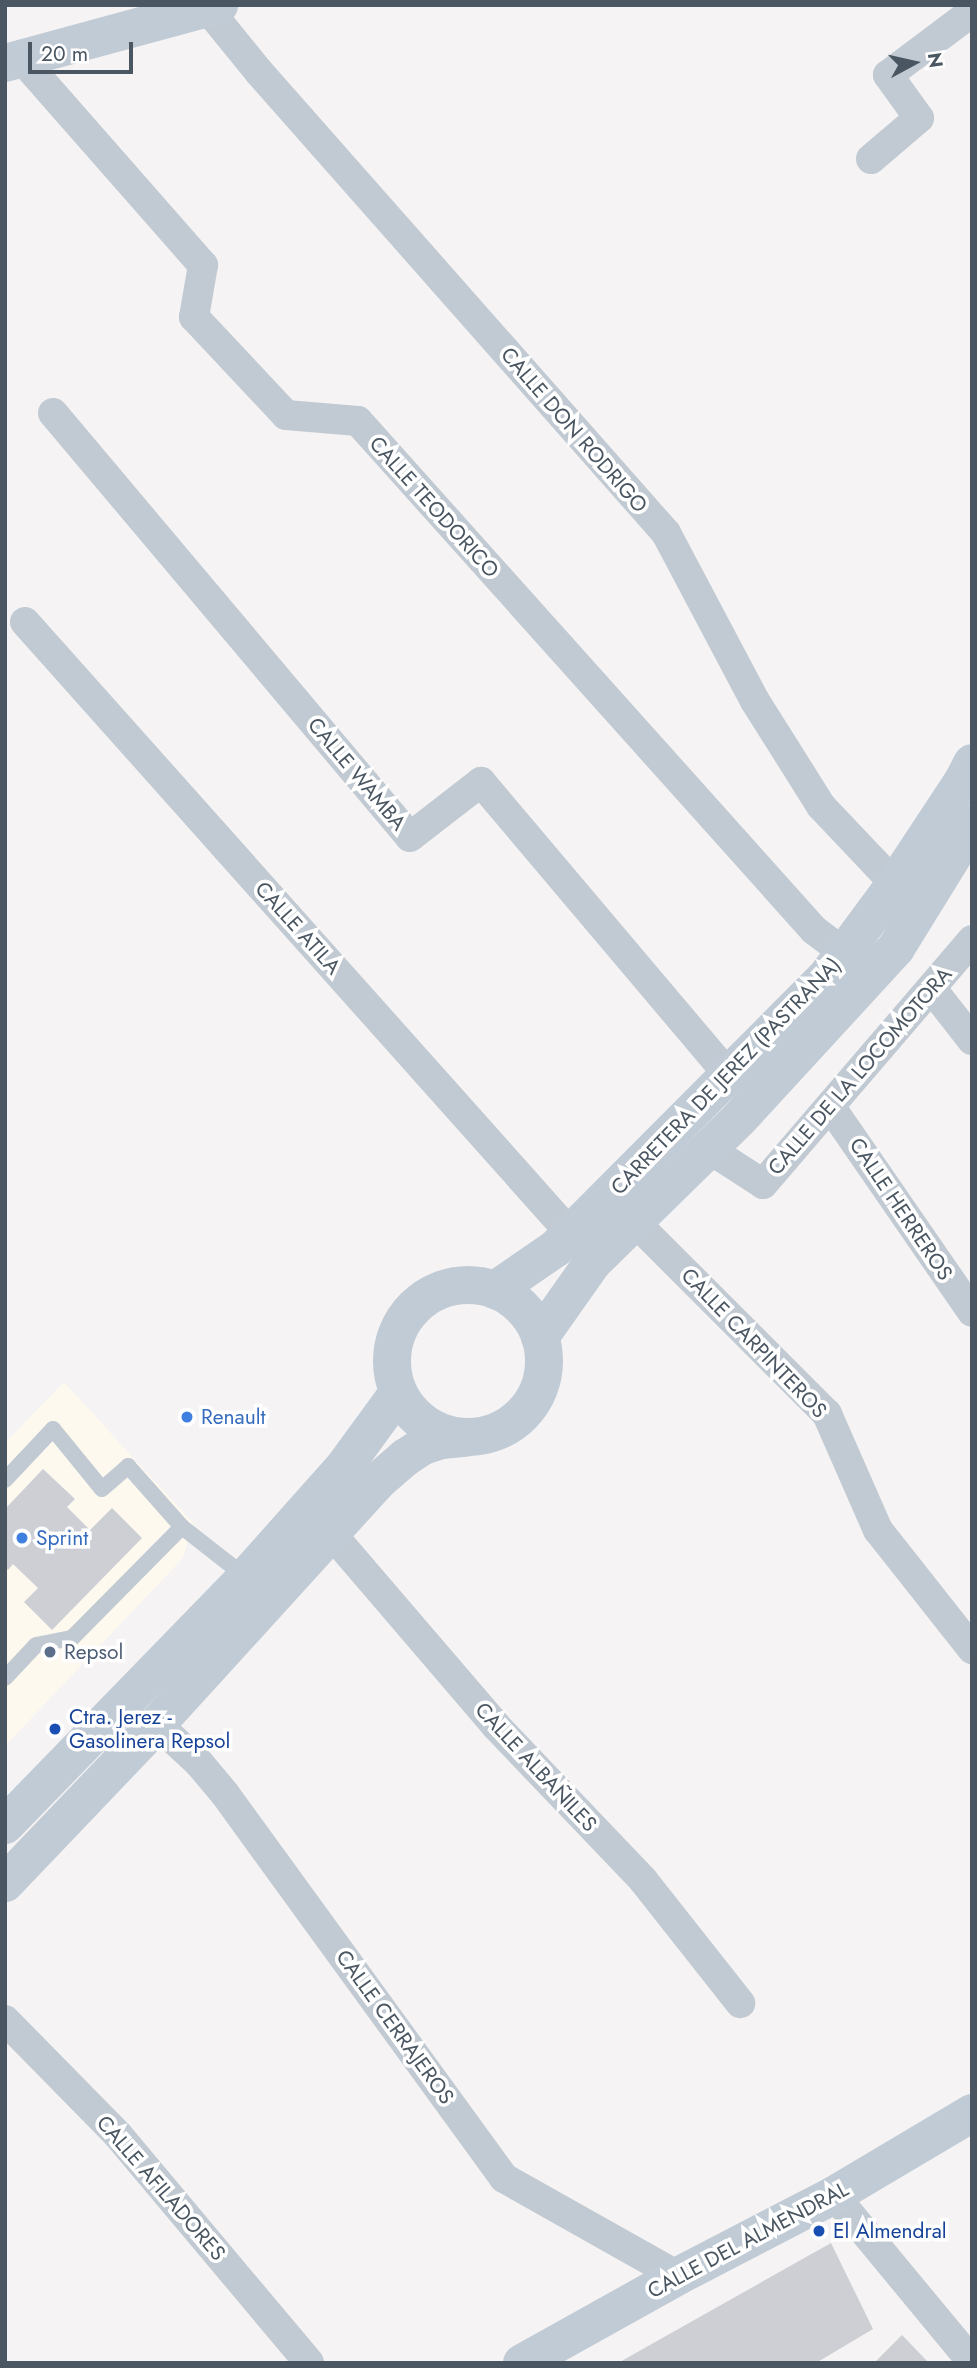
<!DOCTYPE html>
<meta charset="utf-8">
<style>
body{margin:0}
#map{position:relative;width:977px;height:2368px;overflow:hidden;background:#f5f3f3;font-family:Jost,sans-serif}
div>[style]{position:absolute}
[style*='--x']{left:calc(var(--x)*1px);top:calc(var(--y)*1px);width:calc(var(--w)*1px);rotate:calc(var(--a)*1deg)}
.commercial>*{inset:0;background:#fdf9ef}
.building>*{inset:0;background:#cdcfd5}
.lane>*{height:16px;margin:-8px;padding:0 8px;transform-origin:8px;border-radius:8px;background:#c1cad2}
.street>*{height:30px;margin:-15px;padding:0 15px;transform-origin:15px;border-radius:15px;background:#c1cad2}
.secondary>*{height:38px;margin:-19px;padding:0 19px;transform-origin:19px;border-radius:19px;background:#c1cbd6}
.secondary>.ring{margin:-19px;padding:0;box-sizing:content-box;background:none;border:38px solid #c1cbd6;border-radius:50%}
.dots>*{width:19px;height:19px;translate:-50% -50%;box-sizing:border-box;border:4px solid #fff;border-radius:50%}
span{translate:-50% -50%;white-space:nowrap;text-align:center;line-height:1.15;-webkit-text-stroke:7px #fff;paint-order:stroke}
.street-label{font-size:21px;color:#4a5661}
.shop-label{font-size:21px;color:#366cbe}
.left{translate:0 -50%;text-align:left}
.service-label{font-size:21px;color:#4e5e75}
.transit-label{font-size:21px;color:#164399}
.frame{position:absolute;inset:0;border:7px solid #4a5661;pointer-events:none}
.north{position:absolute;left:879px;top:28px;width:70px;height:70px;-webkit-text-stroke:5px #fff;paint-order:stroke;rotate:82deg;font-size:19px;font-weight:700;line-height:28px;text-align:center;color:#4a5661}
.north::after{content:'';display:block;margin:auto;width:24px;height:32px;background:#4a5661;clip-path:polygon(50% 0,100% 100%,50% 72%,0 100%)}
.scale{position:absolute;left:28px;top:42px;width:105px;height:32px;box-sizing:border-box;border:4px solid #4a5661;border-top:0;padding-left:9px;font-size:21px;line-height:24px;white-space:nowrap;color:#4a5661;-webkit-text-stroke:5px #fff;paint-order:stroke}
</style>
<div id="map">
<div class="commercial">
<i style="clip-path:polygon(64px 1382px,193px 1523px,183px 1558px,5px 1746px,5px 1443px)"></i>
</div>
<div class="building">
<i style="clip-path:polygon(43px 1469px,75px 1499px,67px 1507px,90px 1530px,112px 1508px,142px 1538px,52px 1630px,24px 1602px,38px 1588px,13px 1564px,8px 1570px,5px 1567px,5px 1509px)"></i>
<i style="clip-path:polygon(831px 2243px,873px 2329px,816px 2363px,618px 2363px)"></i>
<i style="clip-path:polygon(902px 2335px,929px 2363px,874px 2363px)"></i>
</div>
<div class="lane">
<i style="--x:5;--y:1480;--w:70;--a:-46.7"></i>
<i style="--x:53;--y:1429;--w:77;--a:50.8"></i>
<i style="--x:102;--y:1489;--w:35;--a:-41"></i>
<i style="--x:128;--y:1466;--w:81;--a:48.5"></i>
<i style="--x:5;--y:1678;--w:45;--a:-46.8"></i>
<i style="--x:36;--y:1645;--w:37;--a:-11"></i>
<i style="--x:72;--y:1638;--w:156;--a:-45.3"></i>
<i style="--x:182;--y:1527;--w:81;--a:38"></i>
</div>
<div class="street">
<i style="--x:207;--y:8;--w:82;--a:50.9"></i>
<i style="--x:259;--y:72;--w:615;--a:48.56"></i>
<i style="--x:666;--y:533;--w:190;--a:62.1"></i>
<i style="--x:755;--y:701;--w:124;--a:57.8"></i>
<i style="--x:821;--y:806;--w:108;--a:46.5"></i>
<i style="--x:21;--y:58;--w:276;--a:48.7"></i>
<i style="--x:203;--y:265;--w:53;--a:99.8"></i>
<i style="--x:194;--y:317;--w:134;--a:46.8"></i>
<i style="--x:286;--y:415;--w:72;--a:4.8"></i>
<i style="--x:358;--y:421;--w:683;--a:48.14"></i>
<i style="--x:814;--y:930;--w:39;--a:37"></i>
<i style="--x:871;--y:159;--w:63;--a:-40.5"></i>
<i style="--x:919;--y:118;--w:53;--a:-125.8"></i>
<i style="--x:888;--y:75;--w:105;--a:-36.9"></i>
<i style="--x:53;--y:413;--w:554;--a:49.9"></i>
<i style="--x:410;--y:837;--w:90;--a:-37.8"></i>
<i style="--x:481;--y:782;--w:384;--a:49.8"></i>
<i style="--x:25;--y:622;--w:820;--a:48.26"></i>
<i style="--x:932;--y:989;--w:65;--a:51.9"></i>
<i style="--x:830;--y:1106;--w:250;--a:55.4"></i>
<i style="--x:709;--y:1149;--w:64;--a:32.9"></i>
<i style="--x:763;--y:1184;--w:321;--a:-49.4"></i>
<i style="--x:635;--y:1222;--w:272;--a:45"></i>
<i style="--x:827;--y:1414;--w:127;--a:66.3"></i>
<i style="--x:878;--y:1530;--w:152;--a:51.7"></i>
<i style="--x:330;--y:1532;--w:255;--a:49.4"></i>
<i style="--x:496;--y:1726;--w:213;--a:46.3"></i>
<i style="--x:643;--y:1880;--w:157;--a:51.7"></i>
<i style="--x:157;--y:1724;--w:57;--a:42.9"></i>
<i style="--x:199;--y:1763;--w:40;--a:50"></i>
<i style="--x:225;--y:1794;--w:475;--a:54"></i>
<i style="--x:504;--y:2178;--w:200;--a:29.4"></i>
<i style="--x:5;--y:2020;--w:161;--a:45.5"></i>
<i style="--x:118;--y:2135;--w:297;--a:50"></i>
<i style="--x:834;--y:2195;--w:217;--a:50.4"></i>
</div>
<div class="secondary">
<i style="--x:5;--y:63;--w:222;--a:-15.2"></i>
<i class="ring" style="left:392px;top:1285px;width:114px;height:114px"></i>
<i style="--x:495;--y:1290;--w:74;--a:-34.5"></i>
<i style="--x:556;--y:1248;--w:384;--a:-45.1"></i>
<i style="--x:827;--y:976;--w:114;--a:-53.5"></i>
<i style="--x:895;--y:884;--w:123;--a:-56.6"></i>
<i style="--x:963;--y:781;--w:20;--a:-63"></i>
<i style="--x:540;--y:1337;--w:92;--a:-54.8"></i>
<i style="--x:593;--y:1262;--w:204;--a:-44.4"></i>
<i style="--x:739;--y:1119;--w:232;--a:-47.4"></i>
<i style="--x:896;--y:948;--w:145;--a:-58.3"></i>
<i style="--x:5;--y:1825;--w:346;--a:-45.8"></i>
<i style="--x:246;--y:1577;--w:147;--a:-48.3"></i>
<i style="--x:344;--y:1467;--w:92;--a:-53.9"></i>
<i style="--x:5;--y:1883;--w:220;--a:-46.3"></i>
<i style="--x:157;--y:1724;--w:327;--a:-47.7"></i>
<i style="--x:377;--y:1482;--w:38;--a:-41"></i>
<i style="--x:406;--y:1457;--w:20;--a:-33"></i>
<i style="--x:423;--y:1446;--w:19;--a:-18"></i>
<i style="--x:441;--y:1440;--w:24;--a:-5"></i>
<i style="--x:522;--y:2363;--w:179;--a:-29.1"></i>
<i style="--x:678;--y:2276;--w:176;--a:-27.4"></i>
<i style="--x:834;--y:2195;--w:161;--a:-30.7"></i>
</div>
<div class="dots">
<i style="left:187px;top:1417px;background:#3f7fe0"></i>
<i style="left:22px;top:1538px;background:#3f7fe0"></i>
<i style="left:50px;top:1652px;background:#5c6f8a"></i>
<i style="left:55px;top:1729px;background:#1a4fb4"></i>
<i style="left:819px;top:2231px;background:#1a4fb4"></i>
</div>
<div class="street-label">
<span style="left:574px;top:430px;rotate:49deg">CALLE DON RODRIGO</span>
<span style="left:434px;top:507px;rotate:48deg">CALLE TEODORICO</span>
<span style="left:357px;top:774px;rotate:50deg">CALLE WAMBA</span>
<span style="left:298px;top:928px;rotate:48deg">CALLE ATILA</span>
<span style="left:860px;top:1071px;rotate:-49deg">CALLE DE LA LOCOMOTORA</span>
<span style="left:726px;top:1076px;rotate:-46deg">CARRETERA DE JEREZ (PASTRANA)</span>
<span style="left:901px;top:1209px;rotate:56deg">CALLE HERREROS</span>
<span style="left:754px;top:1343px;rotate:46deg">CALLE CARPINTEROS</span>
<span style="left:536px;top:1767px;rotate:47deg">CALLE ALBAÑILES</span>
<span style="left:395px;top:2027px;rotate:54deg">CALLE CERRAJEROS</span>
<span style="left:161px;top:2188px;rotate:49deg">CALLE AFILADORES</span>
<span style="left:748px;top:2240px;rotate:-28deg">CALLE DEL ALMENDRAL</span>
</div>
<div class="shop-label">
<span class="left" style="left:201px;top:1417px">Renault</span>
<span class="left" style="left:36px;top:1538px">Sprint</span>
</div>
<div class="service-label">
<span class="left" style="left:64px;top:1652px">Repsol</span>
</div>
<div class="transit-label">
<span class="left" style="left:69px;top:1729px">Ctra. Jerez -<br>Gasolinera Repsol</span>
<span class="left" style="left:833px;top:2231px">El Almendral</span>
</div>
<div class="frame"></div>
<div class="north">N</div>
<div class="scale">20 m</div>
</div>
